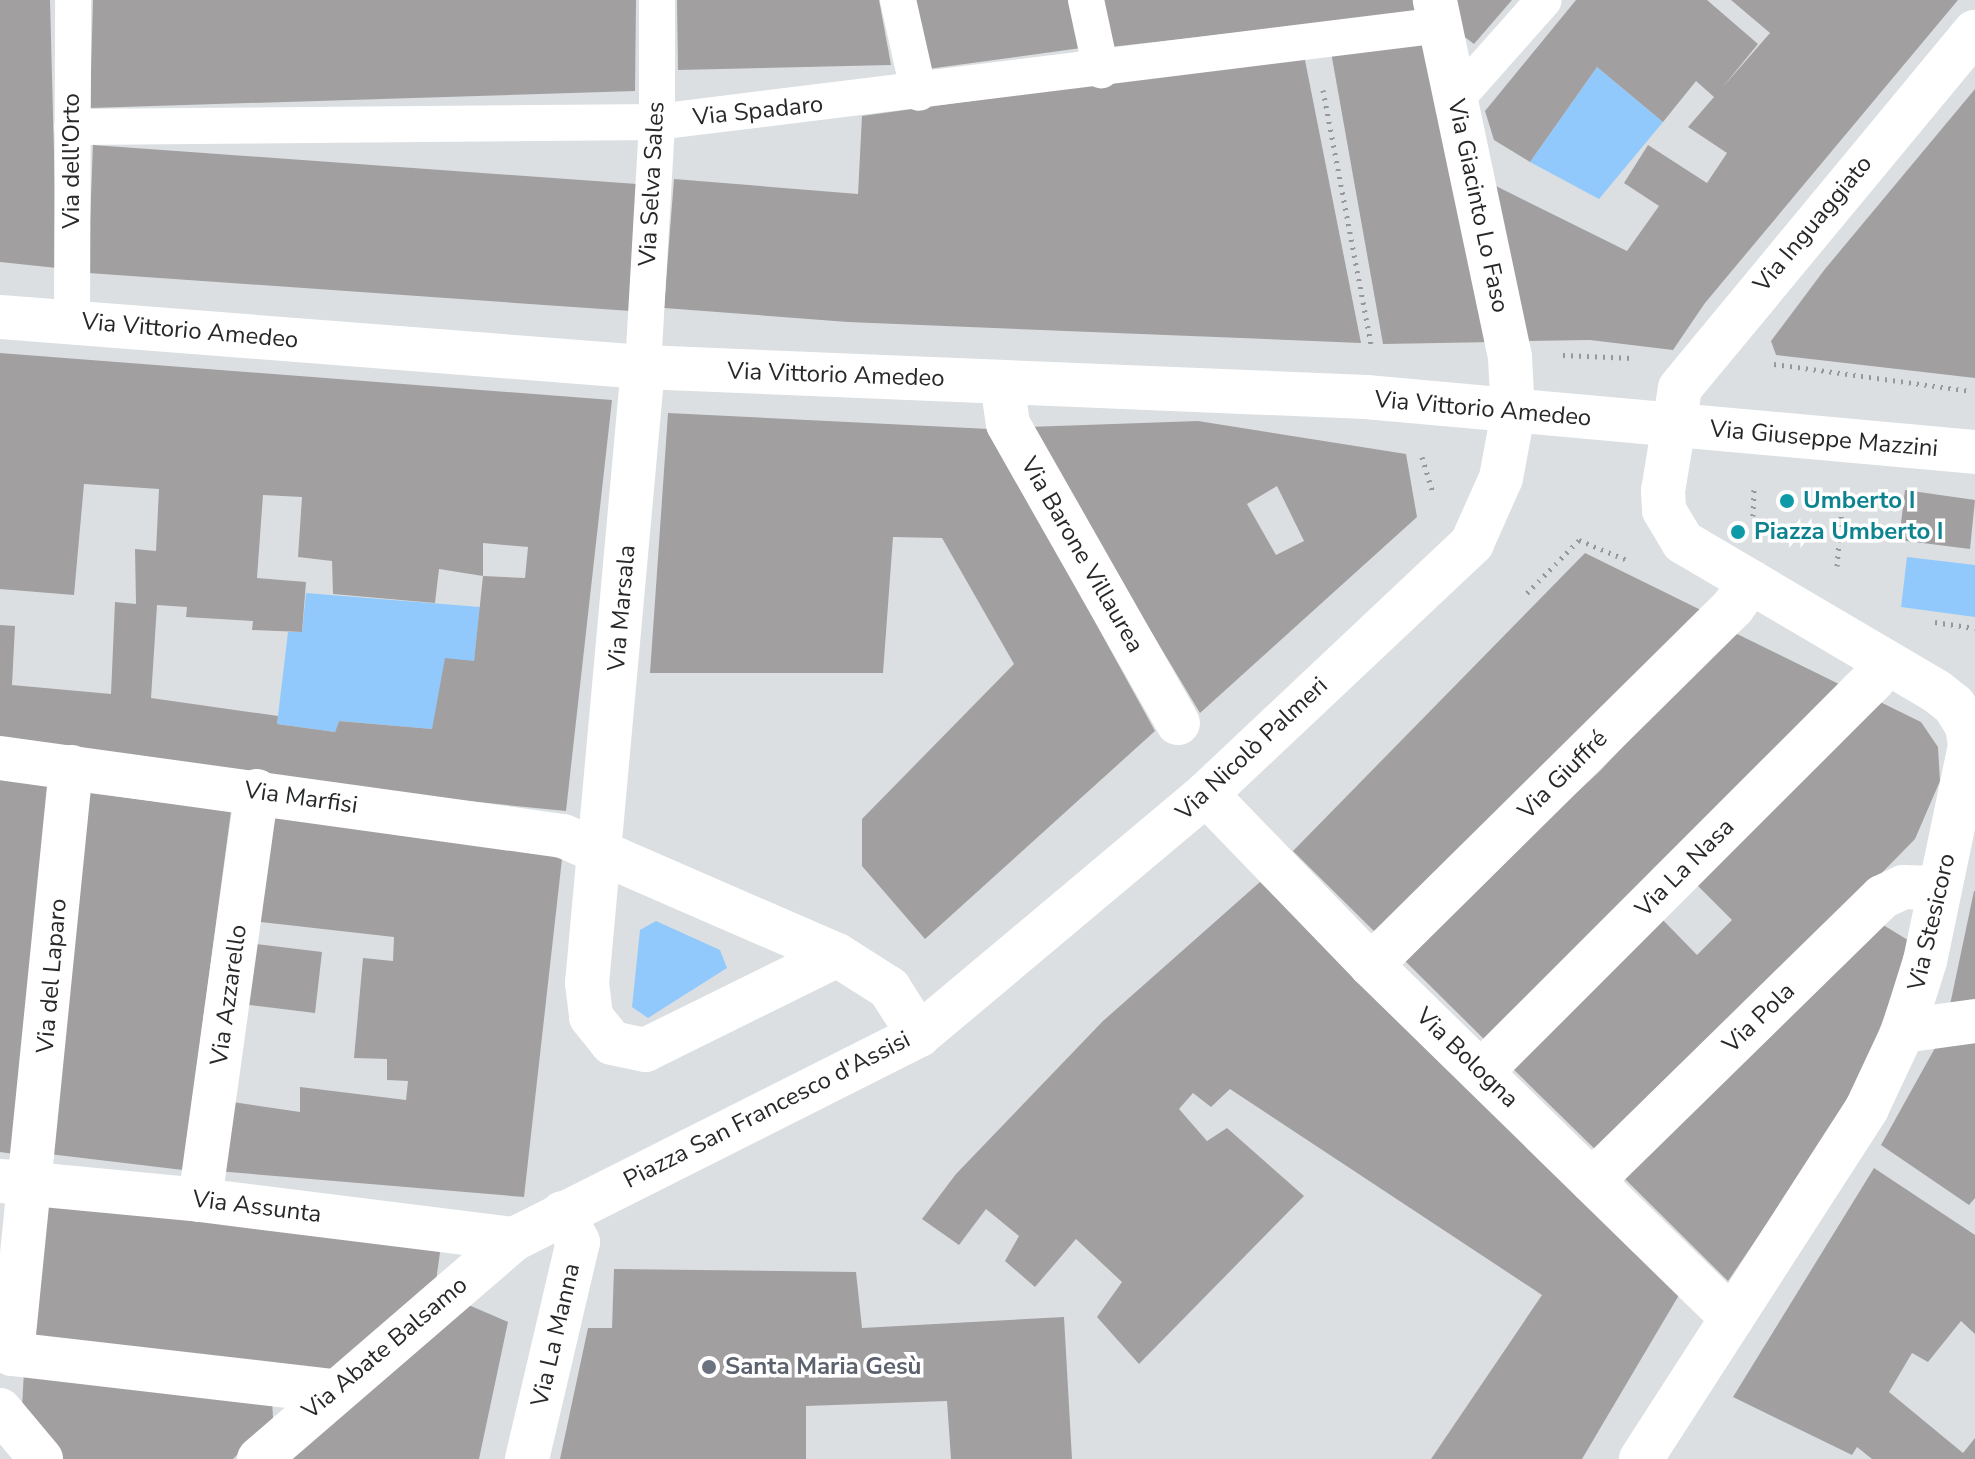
<!DOCTYPE html>
<meta charset="utf-8">
<style>
body{margin:0}
#map{position:relative;width:1975px;height:1459px;overflow:hidden;background:#dcdfe1;font-family:"Nunito Sans",sans-serif}
div>[style]{position:absolute}
[style*='--x']{left:calc(var(--x)*1px);top:calc(var(--y)*1px);width:calc(var(--w)*1px);rotate:calc(var(--a)*1deg)}
.green>*{inset:0;background:#91c9fd}
.building>*{inset:0;background:#a29fa1}
.path>*{height:5px;margin-top:-2.5px;transform-origin:0;background:repeating-linear-gradient(90deg,#959798 0 2px,transparent 0 8px)}
.lane>*{height:36px;margin:-18px;padding:0 18px;transform-origin:18px;border-radius:18px;background:#fff}
.street>*{height:44px;margin:-22px;padding:0 22px;transform-origin:22px;border-radius:22px;background:#fff}
.secondary>*{height:44px;margin:-22px;padding:0 22px;transform-origin:22px;border-radius:22px;background:#fff}
.dots>*{width:22px;height:22px;translate:-50% -50%;box-sizing:border-box;border:4px solid #fff;border-radius:50%}
span{translate:-50% -50%;white-space:nowrap;text-align:center;line-height:1.15;-webkit-text-stroke:7px #fff;paint-order:stroke}
.street-label{font-size:24px;color:#272829}
.culture-label{font-size:24px;color:#0d838f;font-weight:700}
.left{translate:0 -50%;text-align:left}
.worship-label{font-size:24px;color:#5b616d;font-weight:700}
</style>
<div id="map">
<div class="green">
<i style="clip-path:polygon(1597px 67px,1663px 122px,1599px 199px,1530px 162px)"></i>
<i style="clip-path:polygon(1907px 557px,1975px 565px,1975px 617px,1901px 607px)"></i>
<i style="clip-path:polygon(306px 593px,480px 607px,474px 661px,432px 729px,339px 721px,335px 732px,277px 724px,288px 632px,302px 632px)"></i>
<i style="clip-path:polygon(656px 921px,720px 950px,727px 968px,648px 1018px,632px 1007px,640px 930px)"></i>
</div>
<div class="building">
<i style="clip-path:polygon(0 0,50px 0,57px 268px,0 262px)"></i>
<i style="clip-path:polygon(93px 0,636px 0,635px 91px,90px 108px)"></i>
<i style="clip-path:polygon(677px 0,879px 0,891px 65px,678px 70px)"></i>
<i style="clip-path:polygon(913px 0,1071px 0,1081px 48px,928px 69px)"></i>
<i style="clip-path:polygon(1100px 0,1418px 0,1421px 12px,1110px 47px)"></i>
<i style="clip-path:polygon(1456px 0,1512px 0,1474px 44px,1462px 35px)"></i>
<i style="clip-path:polygon(1576px 0,1707px 0,1758px 44px,1722px 88px,1770px 33px,1731px 0,1958px 0,1705px 303px,1673px 350px,1590px 340px,1527px 341px,1496px 186px,1627px 251px,1659px 206px,1624px 183px,1648px 145px,1707px 183px,1727px 153px,1688px 127px,1714px 97px,1696px 81px,1663px 122px,1597px 67px,1530px 162px,1494px 140px,1485px 111px)"></i>
<i style="clip-path:polygon(1430px 40px,1494px 342px,1383px 344px,1331px 52px)"></i>
<i style="clip-path:polygon(1304px 55px,1361px 343px,848px 322px,664px 308px,674px 179px,858px 194px,862px 116px)"></i>
<i style="clip-path:polygon(1975px 89px,1975px 378px,1776px 355px,1771px 341px,1825px 269px)"></i>
<i style="clip-path:polygon(93px 145px,637px 184px,631px 311px,88px 273px)"></i>
<i style="clip-path:polygon(evenodd,0 353px,612px 400px,566px 811px,329px 787px,0 743px,0 625px,15px 626px,12px 685px,111px 694px,115px 602px,136px 604px,135px 549px,156px 551px,159px 489px,84px 484px,74px 595px,0 589px,0 353px,263px 495px,302px 497px,298px 557px,332px 561px,333px 594px,435px 603px,439px 569px,483px 576px,474px 661px,445px 658px,432px 729px,339px 721px,335px 732px,277px 724px,278px 716px,151px 698px,157px 605px,187px 607px,186px 617px,253px 621px,252px 630px,302px 632px,306px 582px,257px 578px,263px 495px,0 353px,483px 543px,528px 547px,525px 578px,483px 576px,483px 543px)"></i>
<i style="clip-path:polygon(668px 413px,989px 429px,1155px 731px,925px 939px,862px 866px,862px 819px,1014px 664px,942px 538px,893px 537px,883px 673px,650px 673px)"></i>
<i style="clip-path:polygon(evenodd,1198px 421px,1406px 454px,1417px 517px,1200px 713px,1028px 427px,1198px 421px,1277px 486px,1304px 541px,1276px 555px,1247px 504px,1277px 486px)"></i>
<i style="clip-path:polygon(1905px 490px,1975px 500px,1970px 549px,1899px 540px)"></i>
<i style="clip-path:polygon(1585px 553px,1709px 614px,1383px 940px,1293px 851px)"></i>
<i style="clip-path:polygon(1731px 631px,1845px 687px,1489px 1044px,1400px 956px,1600px 771px)"></i>
<i style="clip-path:polygon(1874px 699px,1921px 722px,1938px 747px,1940px 781px,1915px 839px,1603px 1157px,1508px 1064px,1660px 917px,1697px 955px,1732px 920px,1692px 880px)"></i>
<i style="clip-path:polygon(0 778px,55px 786px,22px 1155px,0 1152px)"></i>
<i style="clip-path:polygon(88px 793px,231px 811px,183px 1170px,49px 1154px)"></i>
<i style="clip-path:polygon(270px 814px,563px 850px,524px 1197px,217px 1171px,226px 1101px,300px 1112px,300px 1087px,406px 1100px,408px 1081px,387px 1080px,387px 1059px,354px 1058px,363px 958px,393px 961px,394px 937px,252px 921px)"></i>
<i style="clip-path:polygon(1260px 882px,1679px 1295px,1582px 1459px,1431px 1459px,1542px 1295px,1230px 1089px,1211px 1107px,1193px 1093px,1179px 1109px,1207px 1141px,1227px 1128px,1304px 1196px,1139px 1364px,1097px 1317px,1122px 1282px,1076px 1239px,1035px 1287px,1005px 1261px,1019px 1236px,986px 1209px,959px 1245px,922px 1219px,956px 1174px,1103px 1021px)"></i>
<i style="clip-path:polygon(1975px 891px,1975px 1001px,1950px 1005px,1974px 891px)"></i>
<i style="clip-path:polygon(1880px 923px,1911px 942px,1858px 1089px,1728px 1281px,1620px 1174px)"></i>
<i style="clip-path:polygon(248px 943px,322px 952px,315px 1013px,241px 1004px)"></i>
<i style="clip-path:polygon(1975px 1034px,1975px 1198px,1969px 1205px,1881px 1145px,1940px 1039px)"></i>
<i style="clip-path:polygon(1874px 1168px,1975px 1235px,1975px 1334px,1961px 1321px,1928px 1362px,1912px 1353px,1889px 1392px,1963px 1453px,1975px 1438px,1975px 1459px,1872px 1459px,1857px 1447px,1852px 1455px,1733px 1397px)"></i>
<i style="clip-path:polygon(44px 1203px,441px 1245px,436px 1281px,328px 1373px,29px 1343px)"></i>
<i style="clip-path:polygon(614px 1269px,856px 1272px,862px 1328px,1064px 1317px,1072px 1459px,951px 1459px,947px 1401px,806px 1406px,806px 1459px,560px 1459px,588px 1328px,612px 1328px)"></i>
<i style="clip-path:polygon(464px 1303px,508px 1322px,479px 1459px,288px 1459px)"></i>
<i style="clip-path:polygon(24px 1371px,272px 1399px,273px 1418px,233px 1459px,59px 1459px,22px 1407px)"></i>
</div>
<div class="path">
<i style="--x:1323;--y:90;--w:258;--a:79.3"></i>
<i style="--x:1563;--y:355;--w:70;--a:2.5"></i>
<i style="--x:1774;--y:364;--w:198;--a:7.8"></i>
<i style="--x:1422;--y:457;--w:38;--a:73"></i>
<i style="--x:1753;--y:516;--w:28;--a:-88"></i>
<i style="--x:1837;--y:566;--w:70;--a:-85.1"></i>
<i style="--x:1527;--y:593;--w:74;--a:-45.5"></i>
<i style="--x:1579;--y:540;--w:52;--a:22.6"></i>
<i style="--x:1935;--y:622;--w:40;--a:8.5"></i>
</div>
<div class="lane">
<i style="--x:898;--y:0;--w:95;--a:77.3"></i>
<i style="--x:1086;--y:0;--w:72;--a:77.9"></i>
<i style="--x:1456;--y:99;--w:132;--a:-48.4"></i>
<i style="--x:72;--y:127;--w:585;--a:-0.49"></i>
<i style="--x:657;--y:122;--w:789;--a:-7.06"></i>
<i style="--x:72;--y:322;--w:322;--a:-89.8"></i>
<i style="--x:643;--y:367;--w:245;--a:-86.7"></i>
<i style="--x:657;--y:122;--w:122;--a:-90"></i>
</div>
<div class="street">
<i style="--x:643;--y:367;--w:619;--a:95.19"></i>
<i style="--x:587;--y:983;--w:34;--a:83"></i>
<i style="--x:591;--y:1017;--w:33;--a:51"></i>
<i style="--x:612;--y:1043;--w:34;--a:12"></i>
<i style="--x:645;--y:1050;--w:214;--a:-26.3"></i>
<i style="--x:1002;--y:383;--w:41;--a:81.7"></i>
<i style="--x:1008;--y:424;--w:344;--a:60.4"></i>
<i style="--x:0;--y:758;--w:568;--a:7.89"></i>
<i style="--x:563;--y:836;--w:299;--a:23.5"></i>
<i style="--x:837;--y:955;--w:62;--a:32.4"></i>
<i style="--x:889;--y:988;--w:56;--a:57.4"></i>
<i style="--x:71;--y:767;--w:590;--a:95.74"></i>
<i style="--x:12;--y:1354;--w:321;--a:6.6"></i>
<i style="--x:1206;--y:794;--w:238;--a:46"></i>
<i style="--x:1371;--y:965;--w:505;--a:44.36"></i>
<i style="--x:1371;--y:965;--w:509;--a:-44.68"></i>
<i style="--x:1733;--y:607;--w:31;--a:-54"></i>
<i style="--x:1903;--y:1031;--w:73;--a:-7.9"></i>
<i style="--x:1481;--y:1072;--w:556;--a:-45"></i>
<i style="--x:1874;--y:679;--w:21;--a:-59"></i>
<i style="--x:0;--y:1181;--w:201;--a:5.4"></i>
<i style="--x:200;--y:1200;--w:316;--a:7.1"></i>
<i style="--x:1592;--y:1181;--w:406;--a:-44.4"></i>
<i style="--x:1882;--y:897;--w:23;--a:-25"></i>
<i style="--x:1903;--y:887;--w:37;--a:2"></i>
<i style="--x:200;--y:1200;--w:413;--a:-82.1"></i>
<i style="--x:0;--y:1410;--w:64;--a:50.1"></i>
<i style="--x:259;--y:1459;--w:337;--a:-40.8"></i>
<i style="--x:514;--y:1239;--w:453;--a:-26.7"></i>
<i style="--x:919;--y:1035;--w:375;--a:-40"></i>
<i style="--x:1206;--y:794;--w:366;--a:-43.3"></i>
<i style="--x:1472;--y:543;--w:71;--a:-66"></i>
<i style="--x:1501;--y:478;--w:66;--a:-79.5"></i>
<i style="--x:1513;--y:413;--w:56;--a:-93.1"></i>
<i style="--x:1510;--y:357;--w:365;--a:-101.9"></i>
<i style="--x:527;--y:1459;--w:223;--a:-76.8"></i>
<i style="--x:578;--y:1242;--w:33;--a:-119"></i>
</div>
<div class="secondary">
<i style="--x:0;--y:317;--w:645;--a:4.45"></i>
<i style="--x:643;--y:367;--w:724;--a:2.38"></i>
<i style="--x:1366;--y:397;--w:611;--a:5.16"></i>
<i style="--x:1641;--y:1459;--w:417;--a:-57.2"></i>
<i style="--x:1867;--y:1108;--w:85;--a:-64.9"></i>
<i style="--x:1903;--y:1031;--w:73;--a:-72.6"></i>
<i style="--x:1925;--y:961;--w:221;--a:-78.2"></i>
<i style="--x:1970;--y:745;--w:19;--a:-99"></i>
<i style="--x:1967;--y:726;--w:25;--a:-122"></i>
<i style="--x:1954;--y:705;--w:23;--a:-142"></i>
<i style="--x:1936;--y:691;--w:294;--a:-149.5"></i>
<i style="--x:1683;--y:542;--w:37;--a:-121"></i>
<i style="--x:1664;--y:510;--w:19;--a:-93"></i>
<i style="--x:1663;--y:491;--w:104;--a:-80.6"></i>
<i style="--x:1680;--y:388;--w:462;--a:-50.4"></i>
</div>
<div class="dots">
<i style="left:1787px;top:501px;background:#0f9aa8"></i>
<i style="left:1738px;top:532px;background:#0f9aa8"></i>
<i style="left:709px;top:1367px;background:#6b7280"></i>
</div>
<div class="street-label">
<span style="left:758px;top:111px;rotate:-6deg">Via Spadaro</span>
<span style="left:72px;top:161px;rotate:-90deg">Via dell'Orto</span>
<span style="left:652px;top:184px;rotate:-87deg">Via Selva Sales</span>
<span style="left:1478px;top:206px;rotate:78deg">Via Giacinto Lo Faso</span>
<span style="left:1813px;top:224px;rotate:-50deg">Via Inguaggiato</span>
<span style="left:190px;top:331px;rotate:5deg">Via Vittorio Amedeo</span>
<span style="left:836px;top:375px;rotate:2deg">Via Vittorio Amedeo</span>
<span style="left:1483px;top:409px;rotate:5deg">Via Vittorio Amedeo</span>
<span style="left:1824px;top:439px;rotate:5deg">Via Giuseppe Mazzini</span>
<span style="left:1082px;top:555px;rotate:60deg">Via Barone Villaurea</span>
<span style="left:622px;top:608px;rotate:-85deg">Via Marsala</span>
<span style="left:1252px;top:749px;rotate:-43deg">Via Nicolò Palmeri</span>
<span style="left:1563px;top:775px;rotate:-45deg">Via Giuffré</span>
<span style="left:301px;top:798px;rotate:8deg">Via Marfisi</span>
<span style="left:1685px;top:868px;rotate:-45deg">Via La Nasa</span>
<span style="left:1932px;top:922px;rotate:-77deg">Via Stesicoro</span>
<span style="left:52px;top:976px;rotate:-85deg">Via del Laparo</span>
<span style="left:229px;top:995px;rotate:-82deg">Via Azzarello</span>
<span style="left:1759px;top:1018px;rotate:-44deg">Via Pola</span>
<span style="left:1467px;top:1058px;rotate:44deg">Via Bologna</span>
<span style="left:767px;top:1110px;rotate:-27deg">Piazza San Francesco d'Assisi</span>
<span style="left:257px;top:1207px;rotate:7deg">Via Assunta</span>
<span style="left:556px;top:1335px;rotate:-77deg">Via La Manna</span>
<span style="left:385px;top:1348px;rotate:-40deg">Via Abate Balsamo</span>
</div>
<div class="culture-label">
<span class="left" style="left:1803px;top:501px">Umberto I</span>
<span class="left" style="left:1754px;top:532px">Piazza Umberto I</span>
</div>
<div class="worship-label">
<span class="left" style="left:725px;top:1367px">Santa Maria Gesù</span>
</div>
</div>
